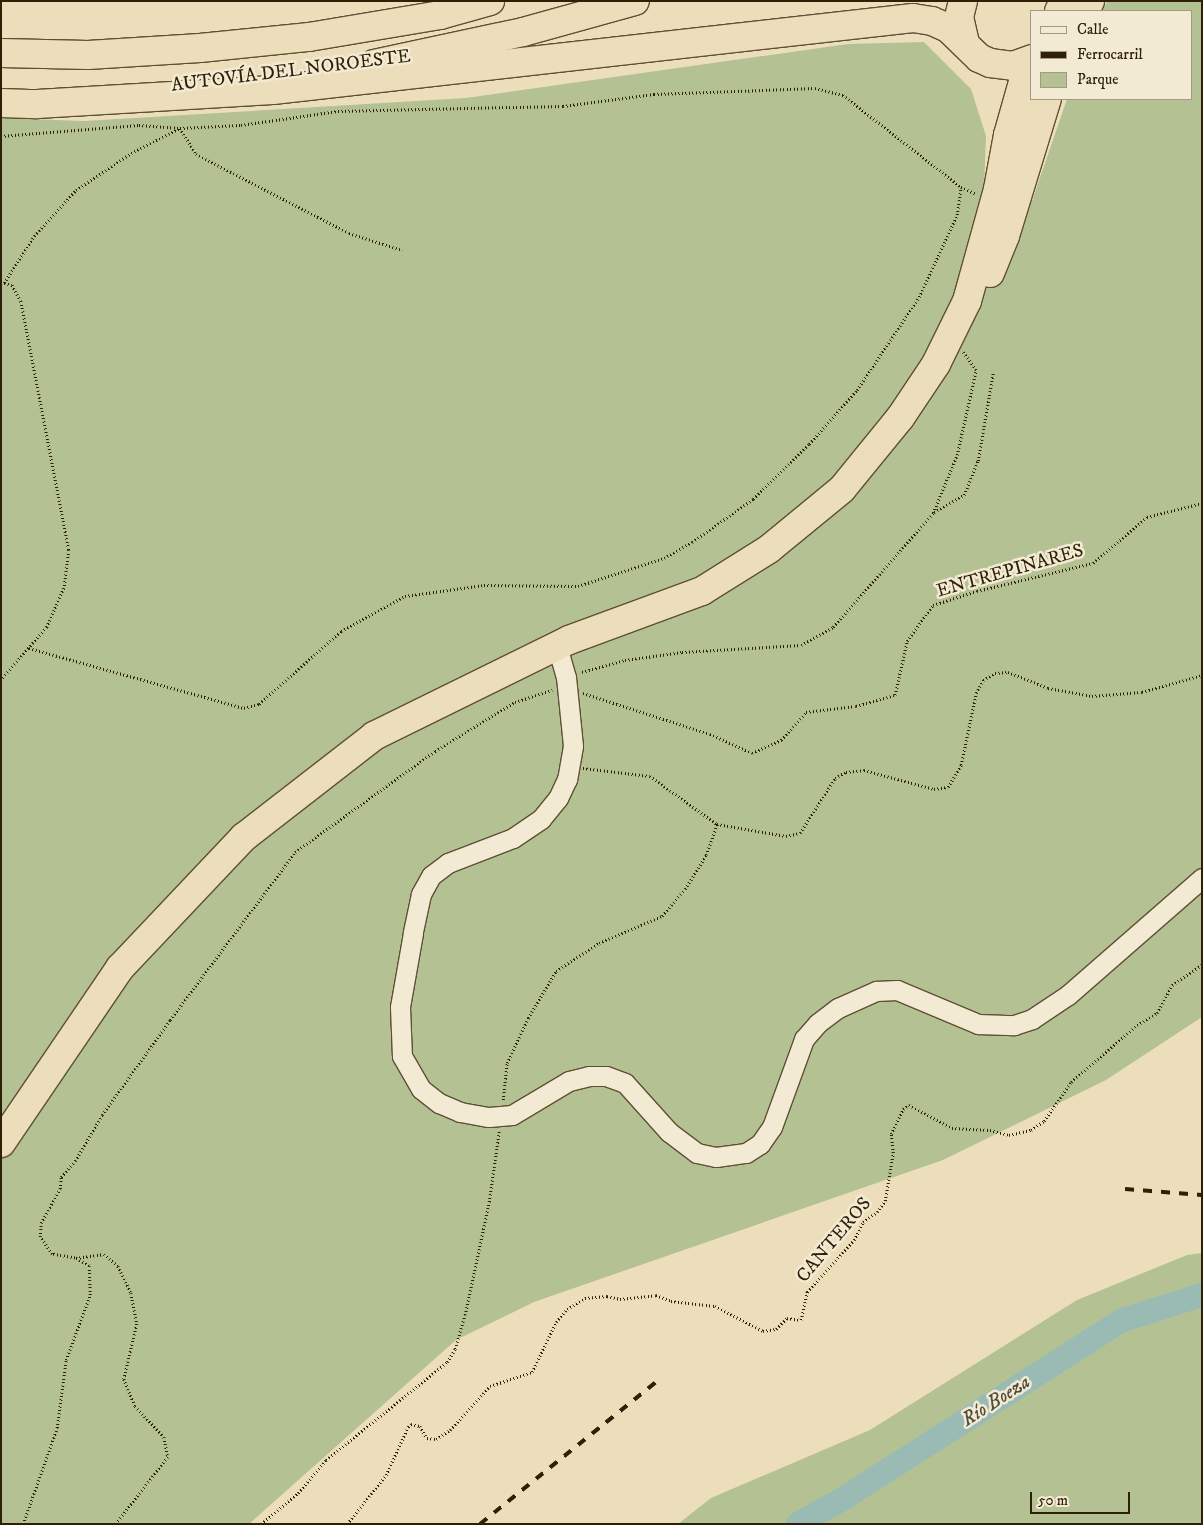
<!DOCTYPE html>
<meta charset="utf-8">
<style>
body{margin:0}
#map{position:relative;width:1203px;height:1525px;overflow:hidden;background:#eddebb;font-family:"IM FELL DW Pica",serif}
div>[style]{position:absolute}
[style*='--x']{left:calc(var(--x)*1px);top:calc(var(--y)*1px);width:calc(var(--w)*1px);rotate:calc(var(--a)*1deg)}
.green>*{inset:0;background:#b4c293}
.river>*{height:24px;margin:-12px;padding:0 12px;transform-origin:12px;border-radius:12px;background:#9abbb4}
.path>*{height:2.5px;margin-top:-1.25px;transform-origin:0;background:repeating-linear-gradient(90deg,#2f1f07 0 1px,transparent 0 3.5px)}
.roads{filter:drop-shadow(1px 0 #5e4f34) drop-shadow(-1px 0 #5e4f34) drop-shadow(0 1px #5e4f34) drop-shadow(0 -1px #5e4f34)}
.minor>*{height:19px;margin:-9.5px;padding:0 9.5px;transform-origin:9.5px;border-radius:9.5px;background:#f3ead3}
.highway>*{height:28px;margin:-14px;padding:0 14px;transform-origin:14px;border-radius:14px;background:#eddebb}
.rail>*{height:4px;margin-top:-2px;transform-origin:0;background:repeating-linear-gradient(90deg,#2f1f07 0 9px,transparent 0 18px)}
span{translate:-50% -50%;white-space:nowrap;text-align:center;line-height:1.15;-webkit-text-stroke:5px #f3ead3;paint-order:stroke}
.street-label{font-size:19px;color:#2f1f07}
.water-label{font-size:20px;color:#4f4e3b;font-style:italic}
.frame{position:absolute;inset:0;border:2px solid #2f1f07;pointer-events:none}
.legend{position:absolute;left:1030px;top:10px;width:162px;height:90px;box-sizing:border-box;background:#f3ead3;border:1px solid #a59981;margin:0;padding:6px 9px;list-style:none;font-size:15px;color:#2f1f07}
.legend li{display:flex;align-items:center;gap:10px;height:25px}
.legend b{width:25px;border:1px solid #a59981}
.scale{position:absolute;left:1030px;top:1492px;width:100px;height:22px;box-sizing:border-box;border:2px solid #2f1f07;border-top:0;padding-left:6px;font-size:15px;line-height:18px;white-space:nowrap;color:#2f1f07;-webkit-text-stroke:4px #f3ead3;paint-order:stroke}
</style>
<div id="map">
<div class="green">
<i style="clip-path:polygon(1107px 1px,1202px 1px,1202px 1017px,1106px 1080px,943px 1160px,534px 1302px,456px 1340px,249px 1524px,1px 1524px,1px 118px,84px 121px,466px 98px,848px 44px,924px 42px,971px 89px,986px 136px,984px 190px,1032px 201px,1067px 99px,1192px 99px,1192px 11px,1102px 11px)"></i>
<i style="clip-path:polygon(1202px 1253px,1202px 1524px,678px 1524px,711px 1498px,870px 1430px,1077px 1300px,1187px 1255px)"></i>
</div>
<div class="river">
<i style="--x:798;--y:1524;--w:49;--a:-29.2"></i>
<i style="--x:841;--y:1500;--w:335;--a:-32.6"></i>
<i style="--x:1123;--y:1320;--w:83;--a:-17.6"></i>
</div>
<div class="path">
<i style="--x:1;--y:136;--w:138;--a:-4.6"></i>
<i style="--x:139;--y:125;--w:41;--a:4.2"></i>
<i style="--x:180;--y:128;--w:61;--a:-2.8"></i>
<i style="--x:241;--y:125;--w:98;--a:-8.2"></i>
<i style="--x:338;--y:111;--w:225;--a:-1.3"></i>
<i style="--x:563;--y:106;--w:92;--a:-7.5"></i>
<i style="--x:654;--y:94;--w:161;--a:-2.1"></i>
<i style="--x:815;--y:88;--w:29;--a:14"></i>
<i style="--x:843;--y:95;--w:150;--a:37.9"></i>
<i style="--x:961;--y:187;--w:17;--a:25"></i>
<i style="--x:1;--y:282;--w:11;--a:15"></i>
<i style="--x:12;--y:285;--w:18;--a:61"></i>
<i style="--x:21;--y:301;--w:254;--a:79.1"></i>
<i style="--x:69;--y:550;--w:38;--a:97"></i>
<i style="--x:64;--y:588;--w:43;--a:113.6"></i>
<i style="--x:47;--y:627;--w:70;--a:131"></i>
<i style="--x:4;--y:283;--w:56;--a:-57.4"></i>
<i style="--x:34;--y:236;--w:62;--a:-47.6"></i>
<i style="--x:76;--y:190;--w:66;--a:-33.9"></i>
<i style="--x:131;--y:153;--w:55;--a:-27"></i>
<i style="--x:180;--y:128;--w:31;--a:58"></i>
<i style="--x:196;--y:154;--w:172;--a:27.3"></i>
<i style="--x:349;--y:233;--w:56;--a:17.8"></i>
<i style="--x:934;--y:512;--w:34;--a:-30"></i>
<i style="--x:964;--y:495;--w:37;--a:-68"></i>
<i style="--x:978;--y:461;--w:89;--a:-80.3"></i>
<i style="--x:29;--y:648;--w:223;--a:15.6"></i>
<i style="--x:244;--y:708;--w:16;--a:-15"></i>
<i style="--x:259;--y:704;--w:110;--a:-41.7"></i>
<i style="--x:341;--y:631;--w:73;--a:-28.7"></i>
<i style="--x:405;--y:596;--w:80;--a:-7.9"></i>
<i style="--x:484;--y:585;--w:94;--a:0.6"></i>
<i style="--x:578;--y:586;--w:90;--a:-18"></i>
<i style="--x:664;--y:558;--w:32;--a:-30"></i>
<i style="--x:692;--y:542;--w:75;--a:-35.2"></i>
<i style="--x:753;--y:499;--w:78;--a:-44.5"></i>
<i style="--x:809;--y:444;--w:72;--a:-48.4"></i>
<i style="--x:857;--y:390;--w:112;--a:-56.3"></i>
<i style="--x:919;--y:297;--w:90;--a:-65.1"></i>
<i style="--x:957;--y:215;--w:28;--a:-82"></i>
<i style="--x:582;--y:672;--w:45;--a:-15.6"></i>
<i style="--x:625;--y:660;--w:58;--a:-8"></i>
<i style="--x:682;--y:652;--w:119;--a:-3.4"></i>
<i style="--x:801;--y:645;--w:37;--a:-29"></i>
<i style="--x:833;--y:627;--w:152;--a:-48.7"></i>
<i style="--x:933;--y:513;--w:63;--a:-67.5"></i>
<i style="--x:957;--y:455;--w:87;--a:-77.4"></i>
<i style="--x:976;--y:370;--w:22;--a:-126"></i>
<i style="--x:583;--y:693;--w:133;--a:17.9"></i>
<i style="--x:710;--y:734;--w:46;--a:24.3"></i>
<i style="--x:752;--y:753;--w:32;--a:-24"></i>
<i style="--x:781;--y:740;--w:38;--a:-48"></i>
<i style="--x:806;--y:712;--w:50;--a:-6.8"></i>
<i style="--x:856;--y:706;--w:41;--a:-15.8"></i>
<i style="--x:895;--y:695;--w:55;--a:-77.5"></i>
<i style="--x:907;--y:641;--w:44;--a:-54.2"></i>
<i style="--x:933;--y:605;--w:46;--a:-17.7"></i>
<i style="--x:977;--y:591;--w:119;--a:-13.6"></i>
<i style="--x:1093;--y:563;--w:71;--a:-40.4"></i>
<i style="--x:1147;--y:517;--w:57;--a:-14.3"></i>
<i style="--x:583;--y:768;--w:67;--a:6.8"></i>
<i style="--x:650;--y:776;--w:82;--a:35.6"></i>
<i style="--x:717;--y:824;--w:70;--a:9.9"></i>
<i style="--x:786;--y:836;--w:14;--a:-12"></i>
<i style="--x:800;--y:833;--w:65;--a:-57.5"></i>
<i style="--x:835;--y:778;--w:13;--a:-29"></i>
<i style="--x:846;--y:772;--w:18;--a:-6"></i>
<i style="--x:864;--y:770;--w:73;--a:15.2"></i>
<i style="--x:934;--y:789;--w:14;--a:-8"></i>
<i style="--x:948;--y:787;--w:26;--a:-59"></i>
<i style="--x:961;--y:765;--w:74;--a:-78.2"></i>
<i style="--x:976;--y:693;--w:15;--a:-62"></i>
<i style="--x:983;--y:680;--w:14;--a:-30"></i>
<i style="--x:995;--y:673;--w:13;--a:-4"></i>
<i style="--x:1008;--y:672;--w:43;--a:21.8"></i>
<i style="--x:1048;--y:688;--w:45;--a:10.3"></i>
<i style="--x:1092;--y:696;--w:50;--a:-4.6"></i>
<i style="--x:1142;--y:692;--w:62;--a:-15.8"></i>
<i style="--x:503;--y:1100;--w:37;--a:-84"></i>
<i style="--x:507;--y:1063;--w:50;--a:-65"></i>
<i style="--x:528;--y:1018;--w:55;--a:-59.2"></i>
<i style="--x:556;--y:971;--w:51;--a:-33.1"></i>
<i style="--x:599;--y:943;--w:69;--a:-23.2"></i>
<i style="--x:662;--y:916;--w:35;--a:-50"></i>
<i style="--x:685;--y:889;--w:40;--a:-58"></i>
<i style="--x:706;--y:855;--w:33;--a:-70"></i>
<i style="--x:76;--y:1258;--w:28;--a:-8"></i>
<i style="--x:104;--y:1254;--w:18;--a:41"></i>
<i style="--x:118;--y:1266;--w:30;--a:64"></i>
<i style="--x:131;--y:1293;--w:32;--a:79"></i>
<i style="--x:137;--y:1324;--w:57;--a:103.3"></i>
<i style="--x:124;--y:1379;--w:29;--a:68"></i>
<i style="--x:135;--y:1406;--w:42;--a:46.9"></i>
<i style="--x:164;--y:1437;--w:20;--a:79"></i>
<i style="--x:168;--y:1457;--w:85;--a:127.8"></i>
<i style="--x:23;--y:1524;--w:102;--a:-70.5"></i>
<i style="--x:57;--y:1428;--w:69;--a:-82.5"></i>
<i style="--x:66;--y:1360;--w:69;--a:-69.7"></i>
<i style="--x:90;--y:1295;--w:29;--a:-92"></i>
<i style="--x:89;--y:1266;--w:16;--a:-150"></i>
<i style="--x:75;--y:1258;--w:23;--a:-170"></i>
<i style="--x:52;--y:1254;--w:21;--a:-125"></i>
<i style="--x:40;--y:1237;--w:14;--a:-86"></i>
<i style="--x:41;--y:1223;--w:39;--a:-61"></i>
<i style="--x:60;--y:1189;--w:12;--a:-85"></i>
<i style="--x:61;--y:1177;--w:21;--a:-49"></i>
<i style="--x:75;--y:1161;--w:53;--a:-59.6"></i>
<i style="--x:102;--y:1115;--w:117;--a:-54.4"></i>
<i style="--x:170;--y:1020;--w:209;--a:-53.3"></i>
<i style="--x:295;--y:852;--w:173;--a:-35.8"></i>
<i style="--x:435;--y:751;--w:94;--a:-31.5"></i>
<i style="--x:515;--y:702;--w:39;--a:-18"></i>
<i style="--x:261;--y:1524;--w:48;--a:-40"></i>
<i style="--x:298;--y:1493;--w:43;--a:-49.7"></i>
<i style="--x:326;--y:1460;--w:156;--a:-39"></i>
<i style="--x:447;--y:1362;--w:15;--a:-58"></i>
<i style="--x:455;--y:1349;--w:35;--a:-74"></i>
<i style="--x:465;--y:1315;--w:116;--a:-78"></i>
<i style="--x:489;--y:1202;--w:71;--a:-81.9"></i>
<i style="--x:347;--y:1524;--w:63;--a:-51.5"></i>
<i style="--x:386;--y:1475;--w:53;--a:-65.4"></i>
<i style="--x:408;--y:1427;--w:4;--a:-45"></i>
<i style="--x:411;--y:1424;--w:9;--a:13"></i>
<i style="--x:420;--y:1426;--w:14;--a:60"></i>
<i style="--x:427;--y:1438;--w:9;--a:6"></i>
<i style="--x:436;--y:1439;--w:17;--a:-33"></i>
<i style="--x:450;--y:1430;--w:59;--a:-47.7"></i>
<i style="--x:490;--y:1386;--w:44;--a:-18.4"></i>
<i style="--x:532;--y:1372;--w:55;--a:-64.4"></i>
<i style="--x:556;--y:1322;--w:17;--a:-50"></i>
<i style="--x:567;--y:1309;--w:21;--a:-31"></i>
<i style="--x:585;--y:1298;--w:22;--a:-5"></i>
<i style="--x:607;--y:1296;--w:13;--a:13"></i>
<i style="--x:620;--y:1299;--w:36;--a:-6"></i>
<i style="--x:656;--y:1295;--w:16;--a:22"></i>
<i style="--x:671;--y:1301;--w:44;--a:6.5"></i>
<i style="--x:715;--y:1306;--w:54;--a:27.5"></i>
<i style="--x:763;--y:1331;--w:13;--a:-9"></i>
<i style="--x:776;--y:1329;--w:16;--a:-45"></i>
<i style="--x:787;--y:1318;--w:14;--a:8"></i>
<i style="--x:801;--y:1320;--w:29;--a:-78"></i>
<i style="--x:807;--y:1292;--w:70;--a:-47.9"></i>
<i style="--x:854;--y:1240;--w:20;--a:-63"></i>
<i style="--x:863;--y:1222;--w:17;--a:-36"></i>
<i style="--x:877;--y:1212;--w:14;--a:-54"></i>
<i style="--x:885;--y:1201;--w:49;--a:-80.5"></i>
<i style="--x:893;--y:1153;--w:19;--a:-96"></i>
<i style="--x:891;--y:1134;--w:28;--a:-64"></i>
<i style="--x:903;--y:1109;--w:7;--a:-34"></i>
<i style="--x:909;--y:1105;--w:49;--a:28.1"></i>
<i style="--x:952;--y:1128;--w:38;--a:3"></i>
<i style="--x:990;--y:1130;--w:20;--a:15"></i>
<i style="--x:1009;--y:1135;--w:23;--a:-13"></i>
<i style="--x:1031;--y:1130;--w:16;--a:-35"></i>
<i style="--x:1044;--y:1121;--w:47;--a:-55.3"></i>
<i style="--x:1071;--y:1082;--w:87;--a:-40.8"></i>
<i style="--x:1137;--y:1025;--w:23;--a:-31"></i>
<i style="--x:1157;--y:1013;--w:32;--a:-62"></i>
<i style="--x:1172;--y:985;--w:36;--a:-34"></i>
</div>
<div class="roads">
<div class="minor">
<i style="--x:557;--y:646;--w:32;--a:74"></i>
<i style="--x:566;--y:677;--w:69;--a:84.2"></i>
<i style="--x:573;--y:746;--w:34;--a:100"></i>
<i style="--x:567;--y:779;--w:21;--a:115"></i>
<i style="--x:558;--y:798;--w:27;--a:129"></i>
<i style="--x:541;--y:819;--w:34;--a:146"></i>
<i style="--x:513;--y:838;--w:70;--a:159"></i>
<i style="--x:448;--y:863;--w:21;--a:143"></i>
<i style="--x:431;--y:876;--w:21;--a:119"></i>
<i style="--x:421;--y:894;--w:40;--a:102"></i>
<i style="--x:413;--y:933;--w:75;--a:100"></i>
<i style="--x:400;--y:1007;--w:49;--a:87.7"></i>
<i style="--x:402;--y:1056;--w:38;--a:60"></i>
<i style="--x:421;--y:1089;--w:23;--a:38"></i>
<i style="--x:439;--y:1103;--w:23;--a:23"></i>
<i style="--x:460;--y:1112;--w:29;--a:10"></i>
<i style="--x:489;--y:1117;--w:23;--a:-5"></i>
<i style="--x:512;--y:1115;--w:66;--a:-30.8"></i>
<i style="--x:569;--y:1081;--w:21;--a:-14"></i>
<i style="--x:589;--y:1076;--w:17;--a:0"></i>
<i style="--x:606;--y:1076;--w:20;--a:20"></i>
<i style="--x:625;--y:1083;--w:66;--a:48.1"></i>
<i style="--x:669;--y:1132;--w:35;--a:37"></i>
<i style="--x:697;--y:1153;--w:19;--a:12"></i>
<i style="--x:716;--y:1157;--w:30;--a:-8"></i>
<i style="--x:746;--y:1153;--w:17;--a:-33"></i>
<i style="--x:760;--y:1144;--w:21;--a:-55"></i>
<i style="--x:772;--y:1127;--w:94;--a:-70"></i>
<i style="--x:804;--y:1039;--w:21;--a:-49"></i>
<i style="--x:818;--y:1023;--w:25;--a:-37"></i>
<i style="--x:838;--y:1008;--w:42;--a:-24.1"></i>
<i style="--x:876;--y:991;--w:21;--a:-3"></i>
<i style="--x:897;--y:990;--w:88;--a:22.8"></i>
<i style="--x:978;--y:1024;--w:36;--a:2"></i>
<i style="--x:1014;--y:1025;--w:19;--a:-18"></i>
<i style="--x:1032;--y:1019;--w:43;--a:-33.7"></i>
<i style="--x:1068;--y:995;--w:178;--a:-41.1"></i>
</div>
<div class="highway">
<i style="--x:963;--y:1;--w:16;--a:104"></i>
<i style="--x:959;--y:17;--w:26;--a:77"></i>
<i style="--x:1059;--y:11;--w:11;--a:-63"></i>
<i style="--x:1085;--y:11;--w:11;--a:-63"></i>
<i style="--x:1;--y:53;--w:87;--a:1.3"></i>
<i style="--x:88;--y:55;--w:112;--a:-3.6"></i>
<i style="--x:200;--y:48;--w:110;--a:-5.8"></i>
<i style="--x:309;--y:37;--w:133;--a:-9.5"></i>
<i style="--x:440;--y:15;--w:52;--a:-15.6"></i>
<i style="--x:374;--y:64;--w:152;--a:-12.1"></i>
<i style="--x:523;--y:32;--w:116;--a:-15.5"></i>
<i style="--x:1;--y:103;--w:36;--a:2"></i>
<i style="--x:37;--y:104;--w:236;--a:-3.4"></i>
<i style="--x:273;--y:90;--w:644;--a:-6.42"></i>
<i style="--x:913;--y:18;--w:19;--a:9"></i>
<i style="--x:932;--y:21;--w:17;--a:24"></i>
<i style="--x:948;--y:28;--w:43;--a:44.1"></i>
<i style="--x:979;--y:58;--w:12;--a:24"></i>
<i style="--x:990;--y:63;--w:23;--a:7"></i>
<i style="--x:1013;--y:66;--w:20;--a:-20"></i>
<i style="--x:990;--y:273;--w:40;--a:-68"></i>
<i style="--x:1005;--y:236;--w:143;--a:-73"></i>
<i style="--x:1;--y:1143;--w:212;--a:-55.8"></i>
<i style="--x:120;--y:968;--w:180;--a:-46.6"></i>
<i style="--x:244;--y:837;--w:165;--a:-37.8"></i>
<i style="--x:374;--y:736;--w:217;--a:-26.2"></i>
<i style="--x:569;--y:640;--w:142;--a:-20.2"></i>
<i style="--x:702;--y:591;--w:79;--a:-32.1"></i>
<i style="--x:769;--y:549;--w:94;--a:-39.4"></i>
<i style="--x:842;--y:489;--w:92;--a:-50.8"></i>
<i style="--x:900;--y:418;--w:65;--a:-56.3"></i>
<i style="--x:936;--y:364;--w:70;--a:-63.8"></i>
<i style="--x:967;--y:301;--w:116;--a:-74.5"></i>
<i style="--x:998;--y:189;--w:55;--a:-79.5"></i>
<i style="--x:1008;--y:135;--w:55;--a:-74.2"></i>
<i style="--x:1023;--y:82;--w:21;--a:-65"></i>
</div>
</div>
<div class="rail">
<i style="--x:1125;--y:1189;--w:77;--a:4.5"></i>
<i style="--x:480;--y:1524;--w:226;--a:-38.9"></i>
</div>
<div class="street-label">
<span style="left:291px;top:71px;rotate:-7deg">AUTOVÍA DEL NOROESTE</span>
<span style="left:1010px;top:571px;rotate:-16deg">ENTREPINARES</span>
<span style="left:834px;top:1240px;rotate:-50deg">CANTEROS</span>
</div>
<div class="water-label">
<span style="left:996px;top:1401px;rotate:-33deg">Río Boeza</span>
</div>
<div class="frame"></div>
<ul class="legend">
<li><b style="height:6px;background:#f3ead3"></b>Calle</li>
<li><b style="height:6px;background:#2f1f07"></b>Ferrocarril</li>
<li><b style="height:14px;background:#b4c293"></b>Parque</li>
</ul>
<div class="scale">50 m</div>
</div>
